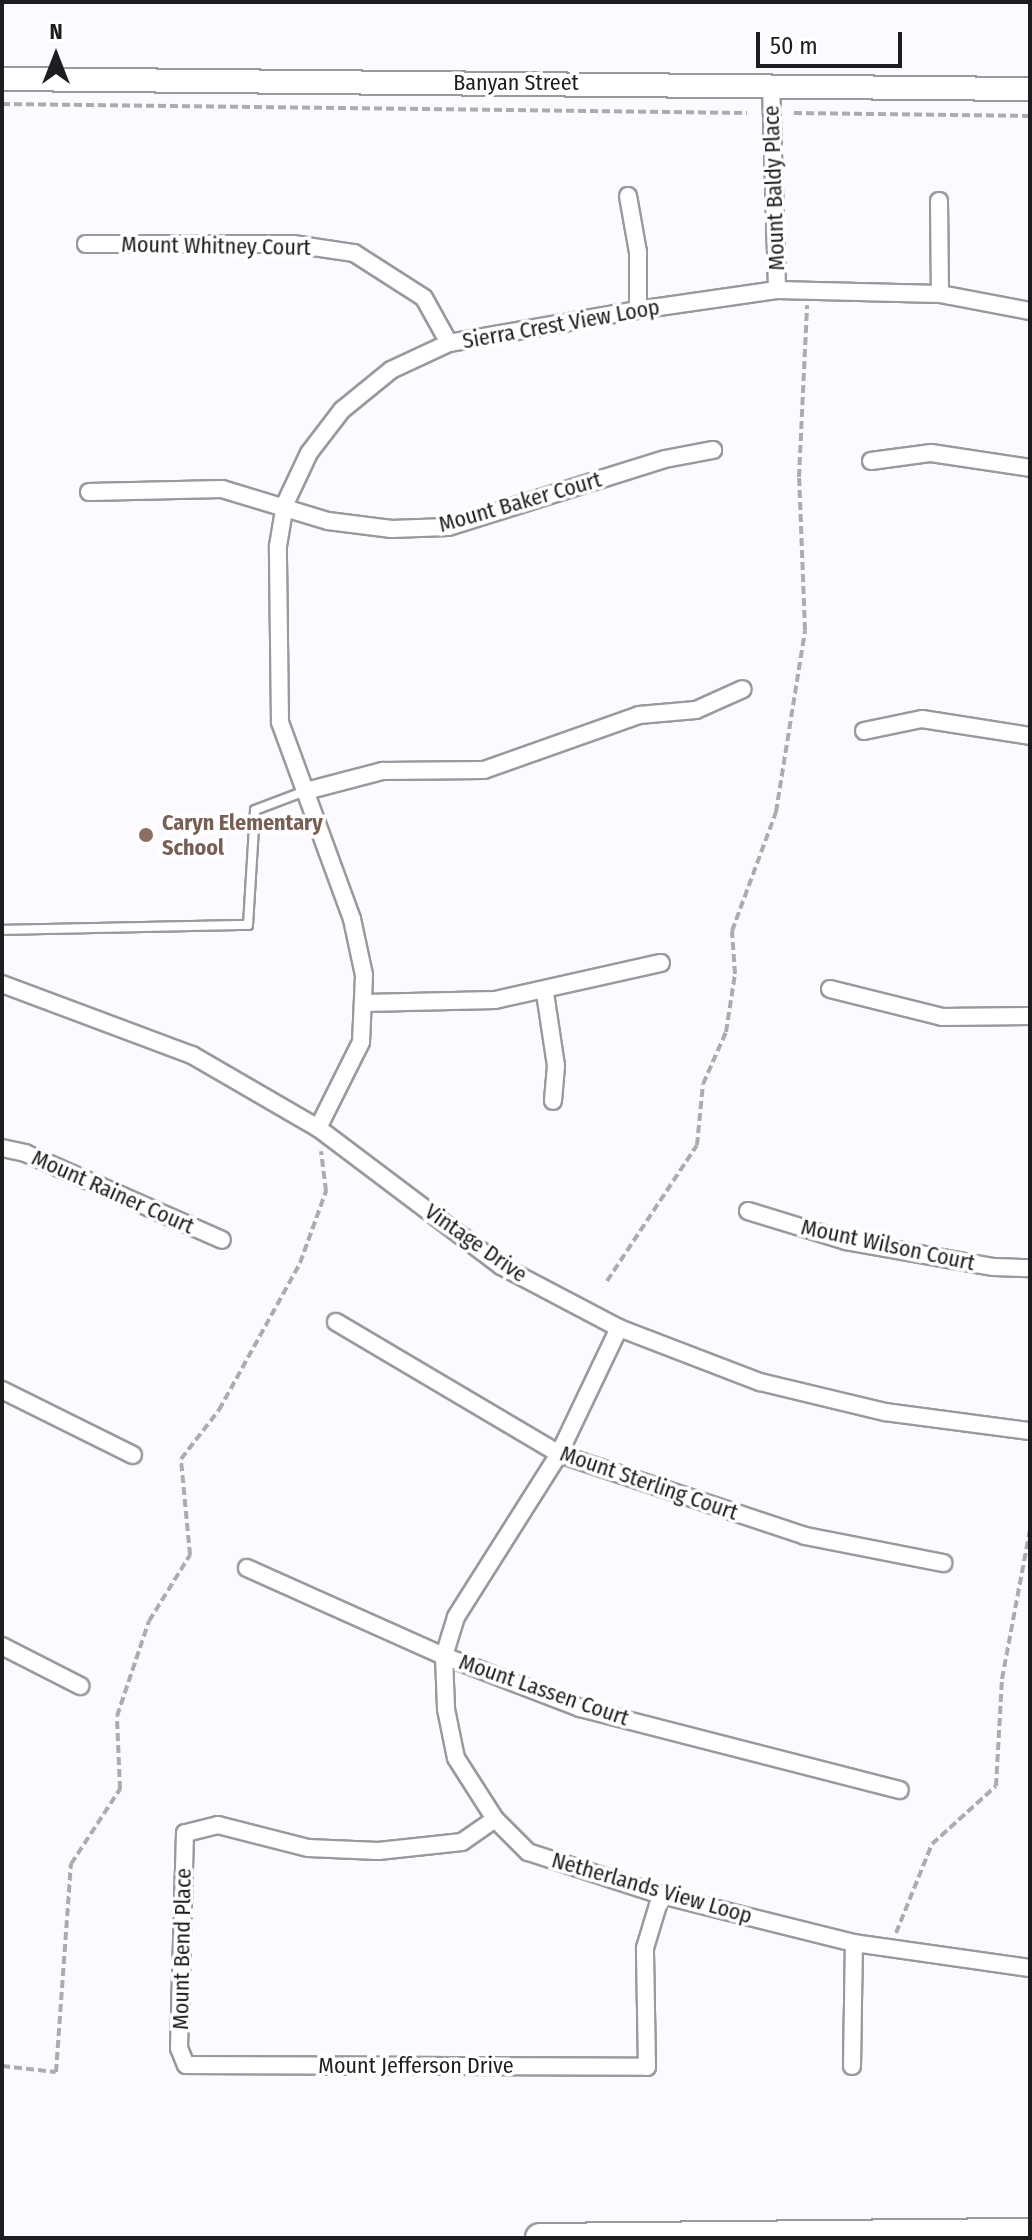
<!DOCTYPE html>
<style>
body{margin:0}
#map{position:relative;width:1032px;height:2240px;overflow:hidden;background:#fcfaff;font-family:"Fira Sans Condensed",sans-serif}
div>[style]{position:absolute}
[style*='--x']{left:calc(var(--x)*1px);top:calc(var(--y)*1px);width:calc(var(--w)*1px);rotate:calc(var(--a)*1deg)}
.path>*{height:4px;margin-top:-2px;transform-origin:0;background:repeating-linear-gradient(90deg,#adabaf 0 8px,transparent 0 12px)}
.roads{filter:drop-shadow(2px 0 #9b989f) drop-shadow(-2px 0 #9b989f) drop-shadow(0 2px #9b989f) drop-shadow(0 -2px #9b989f)}
.service>*{height:8px;margin:-4px;padding:0 4px;transform-origin:4px;border-radius:4px;background:#fff}
.minor>*{height:16px;margin:-8px;padding:0 8px;transform-origin:8px;border-radius:8px;background:#fff}
.secondary>*{height:22px;margin:-11px;padding:0 11px;transform-origin:11px;border-radius:11px;background:#fff}
.motorway>*{height:28px;margin:-14px;padding:0 14px;transform-origin:14px;border-radius:14px;background:#fff}
.dots>*{width:22px;height:22px;translate:-50% -50%;box-sizing:border-box;border:4px solid #fff;border-radius:50%}
span{translate:-50% -50%;white-space:nowrap;text-align:center;line-height:1.15;-webkit-text-stroke:7px #fff;paint-order:stroke}
.street-label{font-size:22px;color:#1e1c1f}
.education-label{font-size:22px;color:#785e54;font-weight:700}
.left{translate:0 -50%;text-align:left}
.frame{position:absolute;inset:0;border:4px solid #1e1c1f;pointer-events:none}
.north{position:absolute;left:16px;top:16px;width:80px;height:80px;-webkit-text-stroke:6px #fff;paint-order:stroke;rotate:0deg;font-size:22px;font-weight:700;line-height:32px;text-align:center;color:#1e1c1f}
.north::after{content:'';display:block;margin:auto;width:28px;height:36px;background:#1e1c1f;clip-path:polygon(50% 0,100% 100%,50% 72%,0 100%)}
.scale{position:absolute;left:756px;top:32px;width:146px;height:36px;box-sizing:border-box;border:4px solid #1e1c1f;border-top:0;padding-left:10px;font-size:24px;line-height:28px;white-space:nowrap;color:#1e1c1f;-webkit-text-stroke:6px #fff;paint-order:stroke}
</style>
<div id="map">
<div class="path">
<i style="--x:2;--y:104;--w:745;--a:0.69"></i>
<i style="--x:794;--y:113;--w:236;--a:0.7"></i>
<i style="--x:607;--y:1281;--w:163;--a:-56.5"></i>
<i style="--x:697;--y:1145;--w:61;--a:-84.4"></i>
<i style="--x:703;--y:1084;--w:57;--a:-66.1"></i>
<i style="--x:726;--y:1032;--w:59;--a:-81.2"></i>
<i style="--x:735;--y:974;--w:43;--a:-94"></i>
<i style="--x:732;--y:931;--w:127;--a:-69.7"></i>
<i style="--x:776;--y:812;--w:184;--a:-80.9"></i>
<i style="--x:805;--y:630;--w:153;--a:-92.2"></i>
<i style="--x:799;--y:477;--w:172;--a:-87.3"></i>
<i style="--x:896;--y:1933;--w:96;--a:-68"></i>
<i style="--x:932;--y:1844;--w:86;--a:-42.2"></i>
<i style="--x:996;--y:1786;--w:107;--a:-86.8"></i>
<i style="--x:1002;--y:1679;--w:152;--a:-79.4"></i>
<i style="--x:2;--y:2066;--w:54;--a:6.3"></i>
<i style="--x:56;--y:2072;--w:209;--a:-85.9"></i>
<i style="--x:71;--y:1864;--w:90;--a:-56.8"></i>
<i style="--x:120;--y:1789;--w:73;--a:-92.4"></i>
<i style="--x:117;--y:1716;--w:100;--a:-71.4"></i>
<i style="--x:149;--y:1621;--w:78;--a:-58.2"></i>
<i style="--x:190;--y:1555;--w:96;--a:-95.4"></i>
<i style="--x:181;--y:1459;--w:62;--a:-52.2"></i>
<i style="--x:219;--y:1410;--w:168;--a:-61.1"></i>
<i style="--x:300;--y:1263;--w:77;--a:-70.1"></i>
<i style="--x:326;--y:1191;--w:40;--a:-97.1"></i>
</div>
<div class="roads">
<div class="service">
<i style="--x:2;--y:930;--w:246;--a:-1.2"></i>
<i style="--x:248;--y:925;--w:115;--a:-86.5"></i>
<i style="--x:255;--y:810;--w:53;--a:-20.8"></i>
</div>
<div class="minor">
<i style="--x:771;--y:85;--w:205;--a:88.3"></i>
<i style="--x:628;--y:196;--w:57;--a:79.9"></i>
<i style="--x:638;--y:252;--w:58;--a:90"></i>
<i style="--x:939;--y:201;--w:93;--a:89.4"></i>
<i style="--x:86;--y:244;--w:207;--a:0"></i>
<i style="--x:293;--y:244;--w:62;--a:8.4"></i>
<i style="--x:354;--y:253;--w:83;--a:32.7"></i>
<i style="--x:424;--y:298;--w:51;--a:60.9"></i>
<i style="--x:871;--y:461;--w:61;--a:-7.6"></i>
<i style="--x:931;--y:453;--w:100;--a:8.6"></i>
<i style="--x:89;--y:492;--w:133;--a:-1.3"></i>
<i style="--x:222;--y:489;--w:111;--a:16.8"></i>
<i style="--x:328;--y:521;--w:64;--a:7.2"></i>
<i style="--x:391;--y:529;--w:57;--a:-2"></i>
<i style="--x:448;--y:527;--w:227;--a:-17.4"></i>
<i style="--x:665;--y:459;--w:49;--a:-10.6"></i>
<i style="--x:864;--y:731;--w:59;--a:-11.7"></i>
<i style="--x:922;--y:719;--w:109;--a:8.9"></i>
<i style="--x:306;--y:791;--w:80;--a:-14.6"></i>
<i style="--x:383;--y:771;--w:101;--a:-0.6"></i>
<i style="--x:484;--y:770;--w:164;--a:-19.5"></i>
<i style="--x:639;--y:715;--w:57;--a:-5"></i>
<i style="--x:696;--y:710;--w:51;--a:-24.1"></i>
<i style="--x:2;--y:984;--w:203;--a:20.5"></i>
<i style="--x:192;--y:1055;--w:146;--a:30.1"></i>
<i style="--x:318;--y:1128;--w:229;--a:37"></i>
<i style="--x:501;--y:1266;--w:133;--a:27.7"></i>
<i style="--x:619;--y:1328;--w:151;--a:21"></i>
<i style="--x:760;--y:1382;--w:129;--a:13.5"></i>
<i style="--x:885;--y:1412;--w:146;--a:7.5"></i>
<i style="--x:830;--y:989;--w:115;--a:14"></i>
<i style="--x:942;--y:1017;--w:88;--a:-0.7"></i>
<i style="--x:545;--y:993;--w:74;--a:81.4"></i>
<i style="--x:556;--y:1066;--w:35;--a:95"></i>
<i style="--x:365;--y:1003;--w:130;--a:-1.3"></i>
<i style="--x:495;--y:1000;--w:170;--a:-12.6"></i>
<i style="--x:318;--y:1128;--w:96;--a:-63.4"></i>
<i style="--x:361;--y:1042;--w:67;--a:-87.4"></i>
<i style="--x:364;--y:975;--w:57;--a:-102.1"></i>
<i style="--x:352;--y:919;--w:210;--a:-110.1"></i>
<i style="--x:280;--y:722;--w:176;--a:-90.7"></i>
<i style="--x:278;--y:546;--w:43;--a:-80.5"></i>
<i style="--x:285;--y:504;--w:56;--a:-64.8"></i>
<i style="--x:309;--y:453;--w:54;--a:-52.5"></i>
<i style="--x:342;--y:410;--w:63;--a:-39.2"></i>
<i style="--x:391;--y:370;--w:64;--a:-25"></i>
<i style="--x:449;--y:343;--w:192;--a:-9.9"></i>
<i style="--x:638;--y:310;--w:140;--a:-8.2"></i>
<i style="--x:777;--y:290;--w:163;--a:1.4"></i>
<i style="--x:940;--y:294;--w:92;--a:10.7"></i>
<i style="--x:2;--y:1148;--w:24;--a:12"></i>
<i style="--x:25;--y:1153;--w:215;--a:23.8"></i>
<i style="--x:748;--y:1211;--w:102;--a:17"></i>
<i style="--x:846;--y:1241;--w:150;--a:10"></i>
<i style="--x:994;--y:1267;--w:36;--a:2"></i>
<i style="--x:336;--y:1322;--w:259;--a:30.6"></i>
<i style="--x:559;--y:1454;--w:259;--a:18.4"></i>
<i style="--x:805;--y:1536;--w:141;--a:11.1"></i>
<i style="--x:619;--y:1328;--w:140;--a:115.5"></i>
<i style="--x:559;--y:1454;--w:193;--a:122.3"></i>
<i style="--x:456;--y:1617;--w:41;--a:107.1"></i>
<i style="--x:444;--y:1656;--w:53;--a:87.8"></i>
<i style="--x:446;--y:1709;--w:50;--a:78.5"></i>
<i style="--x:456;--y:1758;--w:72;--a:57.4"></i>
<i style="--x:495;--y:1819;--w:47;--a:45"></i>
<i style="--x:528;--y:1852;--w:140;--a:17.9"></i>
<i style="--x:661;--y:1895;--w:199;--a:14"></i>
<i style="--x:854;--y:1943;--w:178;--a:8.1"></i>
<i style="--x:2;--y:1390;--w:146;--a:26.4"></i>
<i style="--x:247;--y:1568;--w:216;--a:24.1"></i>
<i style="--x:444;--y:1656;--w:146;--a:20.9"></i>
<i style="--x:580;--y:1708;--w:330;--a:14.4"></i>
<i style="--x:2;--y:1646;--w:88;--a:27.1"></i>
<i style="--x:495;--y:1819;--w:40;--a:145.1"></i>
<i style="--x:462;--y:1842;--w:84;--a:173.9"></i>
<i style="--x:378;--y:1851;--w:70;--a:-177.5"></i>
<i style="--x:308;--y:1848;--w:93;--a:-165.7"></i>
<i style="--x:218;--y:1825;--w:34;--a:166"></i>
<i style="--x:185;--y:1833;--w:215;--a:91.6"></i>
<i style="--x:179;--y:2048;--w:18;--a:68"></i>
<i style="--x:186;--y:2065;--w:461;--a:0.2"></i>
<i style="--x:647;--y:2067;--w:119;--a:-91"></i>
<i style="--x:645;--y:1948;--w:55;--a:-73.2"></i>
<i style="--x:852;--y:2066;--w:123;--a:-89.1"></i>
</div>
<div class="secondary">
<i style="--x:2;--y:79;--w:1028;--a:0.56"></i>
</div>
<div class="motorway">
<i style="--x:540;--y:2238;--w:490;--a:-0.6"></i>
</div>
</div>
<div class="dots">
<i style="left:146px;top:835px;background:#8d6e63"></i>
</div>
<div class="street-label">
<span style="left:516px;top:83px">Banyan Street</span>
<span style="left:774px;top:188px;rotate:-92deg">Mount Baldy Place</span>
<span style="left:216px;top:246px;rotate:1deg">Mount Whitney Court</span>
<span style="left:561px;top:324px;rotate:-10deg">Sierra Crest View Loop</span>
<span style="left:520px;top:502px;rotate:-16deg">Mount Baker Court</span>
<span style="left:113px;top:1192px;rotate:24deg">Mount Rainer Court</span>
<span style="left:476px;top:1243px;rotate:35deg">Vintage Drive</span>
<span style="left:888px;top:1245px;rotate:12deg">Mount Wilson Court</span>
<span style="left:649px;top:1483px;rotate:19deg">Mount Sterling Court</span>
<span style="left:544px;top:1690px;rotate:19deg">Mount Lassen Court</span>
<span style="left:652px;top:1888px;rotate:16deg">Netherlands View Loop</span>
<span style="left:182px;top:1949px;rotate:-89deg">Mount Bend Place</span>
<span style="left:416px;top:2066px">Mount Jefferson Drive</span>
</div>
<div class="education-label">
<span class="left" style="left:162px;top:835px">Caryn Elementary<br>School</span>
</div>
<div class="frame"></div>
<div class="north">N</div>
<div class="scale">50 m</div>
</div>
